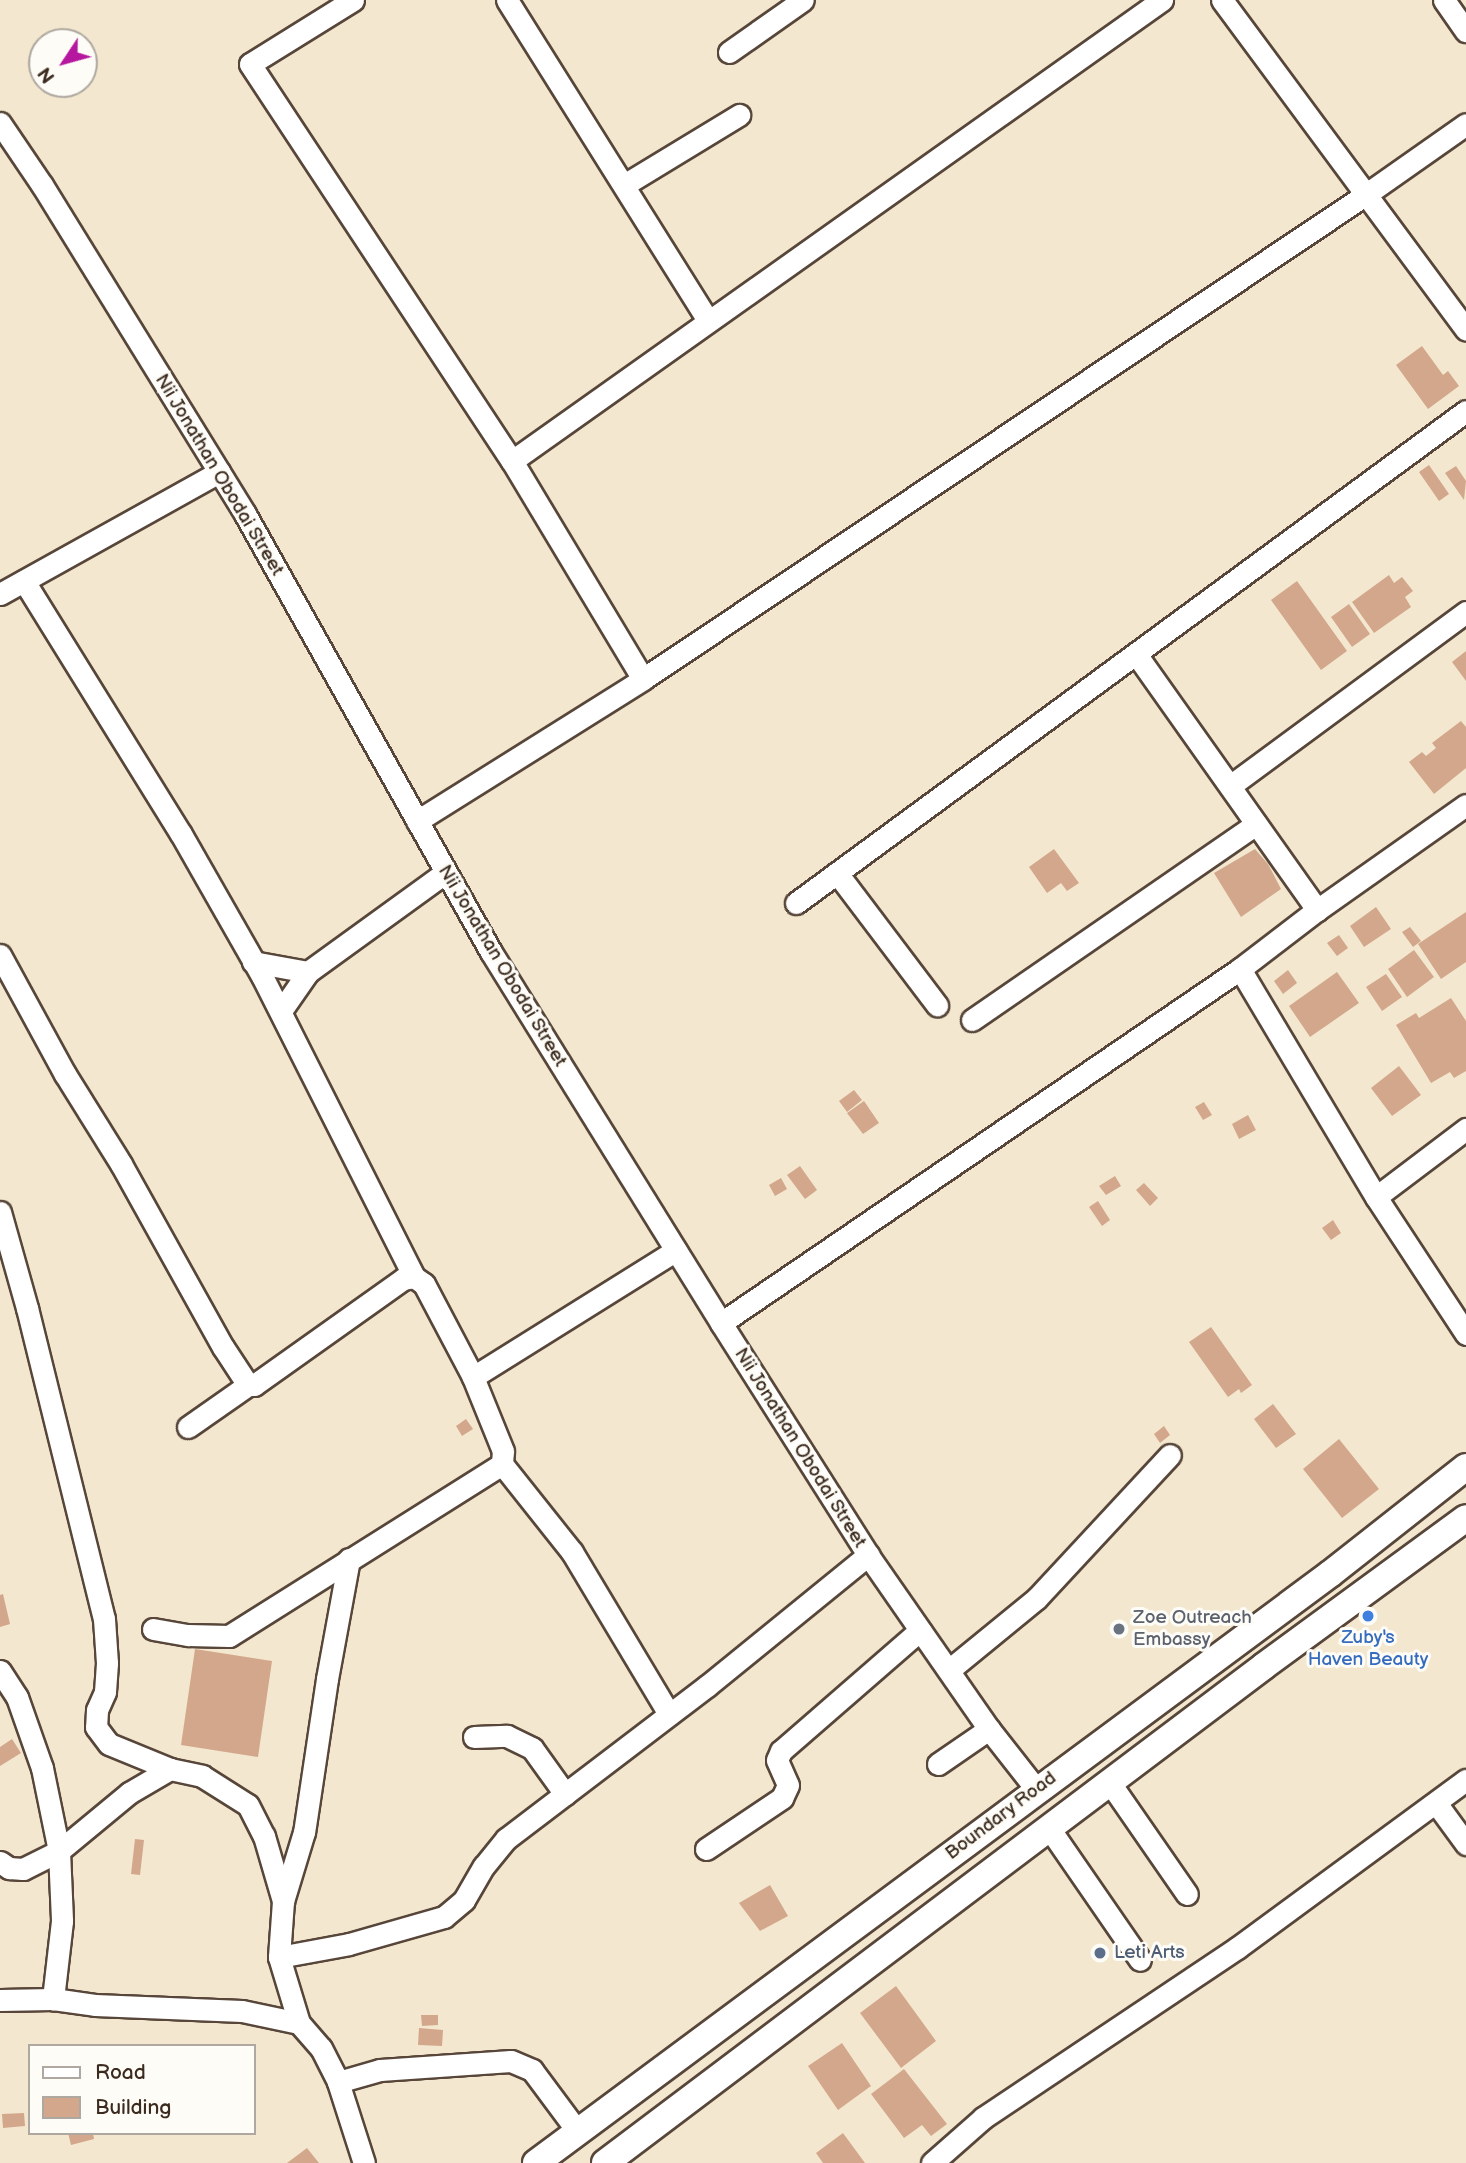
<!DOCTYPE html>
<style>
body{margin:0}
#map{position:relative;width:1466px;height:2163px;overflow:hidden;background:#f3e8cf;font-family:"Balsamiq Sans",sans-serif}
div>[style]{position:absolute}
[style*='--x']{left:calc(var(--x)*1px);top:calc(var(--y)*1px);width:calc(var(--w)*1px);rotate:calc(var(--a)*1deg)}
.building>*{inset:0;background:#d3a78b}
.roads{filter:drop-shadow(2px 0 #574639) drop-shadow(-2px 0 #574639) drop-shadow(0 2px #574639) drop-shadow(0 -2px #574639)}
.minor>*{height:21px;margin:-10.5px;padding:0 10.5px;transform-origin:10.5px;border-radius:10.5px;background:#fff}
.major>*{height:26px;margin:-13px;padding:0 13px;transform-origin:13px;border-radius:13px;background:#fff}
.dots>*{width:19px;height:19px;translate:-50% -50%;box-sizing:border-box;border:4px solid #fdfcf7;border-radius:50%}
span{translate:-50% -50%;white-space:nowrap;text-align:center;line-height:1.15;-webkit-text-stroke:6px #fdfcf7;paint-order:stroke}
.street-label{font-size:19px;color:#3b2a1e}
.worship-label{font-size:19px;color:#5b616d}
.left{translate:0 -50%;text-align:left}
.shop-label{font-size:19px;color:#366cbe}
.service-label{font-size:19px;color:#4e5e75}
.legend{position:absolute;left:28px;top:2044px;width:228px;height:91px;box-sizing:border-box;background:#fdfcf7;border:2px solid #afa8a0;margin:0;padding:9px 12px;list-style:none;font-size:21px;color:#3b2a1e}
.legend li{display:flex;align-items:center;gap:14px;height:35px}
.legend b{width:35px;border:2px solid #afa8a0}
.north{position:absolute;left:28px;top:28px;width:70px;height:70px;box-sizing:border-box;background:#fdfcf7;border:2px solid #afa8a0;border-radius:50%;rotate:234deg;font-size:19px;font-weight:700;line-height:28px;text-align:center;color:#3b2a1e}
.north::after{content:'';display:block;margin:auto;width:24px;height:32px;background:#b5179e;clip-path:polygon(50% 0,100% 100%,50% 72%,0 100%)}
</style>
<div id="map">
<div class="building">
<i style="clip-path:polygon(1422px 346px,1443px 375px,1448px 371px,1459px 386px,1428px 409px,1396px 365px)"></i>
<i style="clip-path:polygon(1429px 465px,1449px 494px,1439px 501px,1419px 472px)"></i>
<i style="clip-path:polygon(1456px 466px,1466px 481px,1464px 500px,1445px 473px)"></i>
<i style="clip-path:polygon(1389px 575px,1394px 583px,1402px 577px,1413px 591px,1405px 597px,1411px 607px,1374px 633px,1352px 602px)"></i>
<i style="clip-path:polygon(1297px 581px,1347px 651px,1321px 670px,1271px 600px)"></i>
<i style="clip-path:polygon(1349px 604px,1370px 634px,1352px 647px,1331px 617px)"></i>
<i style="clip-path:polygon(1466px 651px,1466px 681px,1452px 662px)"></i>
<i style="clip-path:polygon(1461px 721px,1466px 727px,1466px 768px,1434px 794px,1409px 762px,1422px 752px,1426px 756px,1436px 748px,1432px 743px)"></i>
<i style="clip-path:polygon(1054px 849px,1079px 883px,1067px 891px,1061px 883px,1047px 893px,1029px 867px)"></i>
<i style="clip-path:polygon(1255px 849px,1268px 864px,1281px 889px,1241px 917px,1214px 873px)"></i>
<i style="clip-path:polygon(1376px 907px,1391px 929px,1364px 947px,1350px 926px)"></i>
<i style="clip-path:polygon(1466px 912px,1466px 962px,1441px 979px,1418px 944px)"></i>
<i style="clip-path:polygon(1410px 927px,1421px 941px,1413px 947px,1402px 932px)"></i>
<i style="clip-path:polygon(1339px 935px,1348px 948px,1337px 956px,1327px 943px)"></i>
<i style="clip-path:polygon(1414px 950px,1434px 977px,1407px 997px,1388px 969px)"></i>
<i style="clip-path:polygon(1288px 970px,1297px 983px,1283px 994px,1274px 981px)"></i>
<i style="clip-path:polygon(1337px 972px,1359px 1003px,1310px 1037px,1289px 1006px)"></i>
<i style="clip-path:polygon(1386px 974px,1402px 997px,1382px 1011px,1366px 987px)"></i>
<i style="clip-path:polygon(1451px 998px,1466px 1021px,1466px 1071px,1454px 1078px,1450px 1072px,1431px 1083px,1396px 1025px,1416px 1013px,1419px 1018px)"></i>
<i style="clip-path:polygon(1399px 1066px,1421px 1095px,1392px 1116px,1371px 1088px)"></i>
<i style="clip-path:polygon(854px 1090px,862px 1100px,847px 1112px,839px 1101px)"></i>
<i style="clip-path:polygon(864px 1101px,879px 1123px,863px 1134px,847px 1113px)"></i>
<i style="clip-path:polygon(1204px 1102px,1212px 1115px,1203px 1120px,1195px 1107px)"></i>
<i style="clip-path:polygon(1248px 1115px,1256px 1130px,1239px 1139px,1232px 1124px)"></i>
<i style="clip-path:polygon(800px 1166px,817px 1190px,805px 1199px,787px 1175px)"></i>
<i style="clip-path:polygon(1115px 1176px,1121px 1186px,1106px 1195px,1099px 1186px)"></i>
<i style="clip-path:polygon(781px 1178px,787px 1189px,775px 1196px,769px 1185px)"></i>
<i style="clip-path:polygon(1144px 1183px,1158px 1198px,1150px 1206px,1136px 1190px)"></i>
<i style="clip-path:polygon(1098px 1201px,1110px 1220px,1102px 1226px,1089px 1207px)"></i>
<i style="clip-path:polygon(1333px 1220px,1341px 1233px,1331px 1240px,1322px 1228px)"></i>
<i style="clip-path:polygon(1211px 1327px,1252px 1385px,1241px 1393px,1239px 1389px,1228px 1397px,1189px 1342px)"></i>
<i style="clip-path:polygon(1273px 1404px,1296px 1434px,1276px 1448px,1254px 1419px)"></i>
<i style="clip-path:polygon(466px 1419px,473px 1429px,462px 1436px,456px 1426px)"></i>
<i style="clip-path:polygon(1164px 1426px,1170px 1435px,1160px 1443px,1154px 1434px)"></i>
<i style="clip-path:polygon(1339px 1439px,1379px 1489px,1342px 1518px,1303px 1469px)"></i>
<i style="clip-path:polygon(3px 1594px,10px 1624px,0 1627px,0 1595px)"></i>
<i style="clip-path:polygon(195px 1649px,272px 1661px,258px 1757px,181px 1745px)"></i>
<i style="clip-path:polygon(12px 1739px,21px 1753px,0 1766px,0 1747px)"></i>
<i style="clip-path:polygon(135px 1839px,144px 1840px,140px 1875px,131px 1874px)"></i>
<i style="clip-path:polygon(770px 1885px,788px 1916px,760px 1931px,739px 1903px)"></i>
<i style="clip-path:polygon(896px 1986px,936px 2041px,901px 2068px,860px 2013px)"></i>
<i style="clip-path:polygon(421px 2015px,438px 2015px,438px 2025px,422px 2026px)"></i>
<i style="clip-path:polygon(419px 2028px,443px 2030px,442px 2046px,418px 2045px)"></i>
<i style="clip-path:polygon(842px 2043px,871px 2086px,838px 2110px,808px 2066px)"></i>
<i style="clip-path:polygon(904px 2069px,947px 2124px,931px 2136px,922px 2125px,904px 2138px,871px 2094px)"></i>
<i style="clip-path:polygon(24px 2113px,25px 2126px,3px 2128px,2px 2114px)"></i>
<i style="clip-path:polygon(68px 2133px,93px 2133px,94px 2139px,71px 2145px)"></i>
<i style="clip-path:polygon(843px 2133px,865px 2163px,823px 2163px,816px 2153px)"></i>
<i style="clip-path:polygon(307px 2148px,319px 2163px,287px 2163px)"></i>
</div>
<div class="roads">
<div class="minor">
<i style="--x:353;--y:0;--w:121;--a:148.1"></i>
<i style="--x:250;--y:64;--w:476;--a:56.6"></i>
<i style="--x:512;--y:461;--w:254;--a:59"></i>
<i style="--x:507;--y:0;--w:378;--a:57.9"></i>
<i style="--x:1222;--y:0;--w:410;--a:53.5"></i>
<i style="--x:1444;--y:0;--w:38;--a:55"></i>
<i style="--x:729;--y:52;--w:90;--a:-35.1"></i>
<i style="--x:0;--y:123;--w:75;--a:55.9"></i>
<i style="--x:42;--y:185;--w:387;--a:58.3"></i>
<i style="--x:245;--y:514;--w:502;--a:60.68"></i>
<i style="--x:491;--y:952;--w:437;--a:58.2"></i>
<i style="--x:721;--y:1323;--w:275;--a:57.6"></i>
<i style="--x:868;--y:1555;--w:212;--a:55.2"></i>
<i style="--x:989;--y:1729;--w:76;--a:51.9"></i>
<i style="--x:624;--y:185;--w:135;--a:-31.3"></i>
<i style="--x:512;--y:461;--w:797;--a:-35.35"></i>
<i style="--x:24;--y:581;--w:298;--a:58.2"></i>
<i style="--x:181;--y:834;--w:163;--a:60.3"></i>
<i style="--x:262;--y:976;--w:337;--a:63.2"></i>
<i style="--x:0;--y:594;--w:251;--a:-29.1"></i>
<i style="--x:1136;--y:654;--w:314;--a:54.7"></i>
<i style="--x:1230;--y:786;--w:293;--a:-36.4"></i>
<i style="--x:417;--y:821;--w:267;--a:-32.1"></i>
<i style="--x:643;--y:679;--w:869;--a:-33.84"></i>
<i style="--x:1365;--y:195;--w:123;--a:-35.1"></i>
<i style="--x:837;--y:873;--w:166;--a:52.9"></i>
<i style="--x:796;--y:903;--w:831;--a:-36.29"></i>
<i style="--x:0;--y:955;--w:136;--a:61.4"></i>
<i style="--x:65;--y:1074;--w:106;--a:58.1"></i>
<i style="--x:121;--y:1164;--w:210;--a:60.9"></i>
<i style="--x:223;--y:1347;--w:45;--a:56.7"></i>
<i style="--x:248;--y:1385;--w:6;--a:0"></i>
<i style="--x:254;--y:1385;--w:183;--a:-35.4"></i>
<i style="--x:403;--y:1279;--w:11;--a:-10"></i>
<i style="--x:414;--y:1277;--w:12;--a:35"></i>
<i style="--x:424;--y:1284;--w:105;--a:62.2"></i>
<i style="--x:253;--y:962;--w:56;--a:10.3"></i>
<i style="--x:308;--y:972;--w:47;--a:124.7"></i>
<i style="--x:1240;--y:969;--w:265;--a:59.2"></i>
<i style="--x:1376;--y:1197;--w:164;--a:56.7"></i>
<i style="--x:308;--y:972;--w:170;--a:-35.9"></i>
<i style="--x:972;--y:1020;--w:345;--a:-34.6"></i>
<i style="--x:1376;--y:1197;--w:113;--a:-37.1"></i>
<i style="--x:0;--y:1212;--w:100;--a:74.3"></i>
<i style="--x:27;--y:1308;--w:320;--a:76.1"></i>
<i style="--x:104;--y:1619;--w:44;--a:86.1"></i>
<i style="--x:107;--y:1663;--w:29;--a:94"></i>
<i style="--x:105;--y:1692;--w:20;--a:114"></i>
<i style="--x:97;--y:1710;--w:17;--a:93"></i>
<i style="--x:96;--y:1727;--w:21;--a:53"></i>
<i style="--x:109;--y:1744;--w:66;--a:22.3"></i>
<i style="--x:170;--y:1769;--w:33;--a:12"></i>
<i style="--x:202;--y:1776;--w:54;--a:32.2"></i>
<i style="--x:248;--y:1805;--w:35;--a:63"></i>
<i style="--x:264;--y:1836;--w:68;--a:73.7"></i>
<i style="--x:721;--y:1323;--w:628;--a:-34.3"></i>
<i style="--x:1240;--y:969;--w:97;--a:-37.5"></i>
<i style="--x:1317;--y:910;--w:182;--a:-35.2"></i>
<i style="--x:188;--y:1427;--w:73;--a:-35"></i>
<i style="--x:502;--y:1464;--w:112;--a:51.5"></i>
<i style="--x:572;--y:1552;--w:189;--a:59.1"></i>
<i style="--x:349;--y:1559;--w:122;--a:100.4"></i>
<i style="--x:327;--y:1679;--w:155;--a:98.5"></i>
<i style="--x:304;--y:1832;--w:72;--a:106.9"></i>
<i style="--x:283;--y:1901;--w:56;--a:94.1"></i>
<i style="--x:279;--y:1957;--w:69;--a:73.1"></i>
<i style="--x:299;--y:2023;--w:33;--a:49"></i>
<i style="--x:321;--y:2048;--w:38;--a:63"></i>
<i style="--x:338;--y:2082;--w:85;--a:72.2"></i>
<i style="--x:153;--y:1629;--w:36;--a:10"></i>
<i style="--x:188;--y:1635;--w:41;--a:1.4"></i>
<i style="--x:229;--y:1636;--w:323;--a:-32.2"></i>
<i style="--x:502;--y:1464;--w:13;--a:-86"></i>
<i style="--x:503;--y:1451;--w:80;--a:-112.1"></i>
<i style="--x:473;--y:1377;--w:239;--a:-32"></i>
<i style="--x:949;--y:1670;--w:114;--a:-39.3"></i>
<i style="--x:1037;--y:1598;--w:195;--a:-47.1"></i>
<i style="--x:0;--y:1671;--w:31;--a:57"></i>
<i style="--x:17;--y:1697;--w:75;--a:70.6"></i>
<i style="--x:42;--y:1768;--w:85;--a:78.4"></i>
<i style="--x:59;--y:1851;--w:70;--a:87.5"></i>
<i style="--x:62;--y:1921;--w:79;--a:96.6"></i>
<i style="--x:474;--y:1737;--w:33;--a:-2"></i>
<i style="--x:507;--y:1736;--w:28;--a:26"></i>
<i style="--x:532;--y:1748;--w:57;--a:54.3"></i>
<i style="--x:938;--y:1764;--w:62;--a:-34.5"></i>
<i style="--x:1110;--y:1783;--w:135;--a:55.3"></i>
<i style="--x:1436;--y:1803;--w:51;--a:53.8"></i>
<i style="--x:1049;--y:1828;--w:160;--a:55.4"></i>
<i style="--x:706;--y:1849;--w:92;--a:-33.9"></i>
<i style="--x:782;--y:1798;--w:14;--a:-65"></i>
<i style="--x:788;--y:1785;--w:27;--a:-114"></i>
<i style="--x:777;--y:1760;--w:10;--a:-66"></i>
<i style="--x:781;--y:1751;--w:184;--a:-41"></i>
<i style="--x:0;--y:1862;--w:11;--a:34"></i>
<i style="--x:9;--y:1868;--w:14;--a:4"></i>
<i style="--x:23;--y:1869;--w:40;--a:-26.6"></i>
<i style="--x:59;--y:1851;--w:91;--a:-39.6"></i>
<i style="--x:129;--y:1793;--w:48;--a:-30.3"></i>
<i style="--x:279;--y:1957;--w:71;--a:-10.5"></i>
<i style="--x:349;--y:1944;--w:99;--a:-15.9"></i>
<i style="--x:444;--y:1917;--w:26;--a:-40"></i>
<i style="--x:464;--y:1900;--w:39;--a:-60"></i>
<i style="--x:484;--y:1866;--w:35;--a:-51"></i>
<i style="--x:506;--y:1839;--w:253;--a:-37.3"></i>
<i style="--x:707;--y:1686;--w:208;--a:-39.1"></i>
<i style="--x:0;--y:2000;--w:53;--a:-1.1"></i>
<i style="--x:53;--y:1999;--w:42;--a:8.1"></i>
<i style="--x:95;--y:2005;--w:147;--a:2.3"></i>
<i style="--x:242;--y:2011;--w:58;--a:11.9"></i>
<i style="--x:338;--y:2082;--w:44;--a:-15.9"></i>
<i style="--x:380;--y:2070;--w:131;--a:-3.9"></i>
<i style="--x:511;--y:2061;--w:23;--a:23"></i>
<i style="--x:532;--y:2070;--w:77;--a:53.4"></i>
<i style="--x:932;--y:2163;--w:68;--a:-41.4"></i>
<i style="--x:983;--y:2118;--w:306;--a:-33.8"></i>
<i style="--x:1237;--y:1948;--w:284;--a:-36.3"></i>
</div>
<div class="major">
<i style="--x:536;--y:2163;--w:989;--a:-36.57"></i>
<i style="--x:1330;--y:1574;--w:173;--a:-38.2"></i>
<i style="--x:605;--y:2163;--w:825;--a:-37.02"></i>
<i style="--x:1264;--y:1666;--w:250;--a:-36.2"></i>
</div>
</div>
<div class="dots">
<i style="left:1368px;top:1616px;background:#3f7fe0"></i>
<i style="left:1119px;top:1629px;background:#6b7280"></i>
<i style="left:1100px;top:1953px;background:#5c6f8a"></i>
</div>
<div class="street-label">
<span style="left:219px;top:475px;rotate:59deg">Nii Jonathan Obodai Street</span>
<span style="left:502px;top:966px;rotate:59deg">Nii Jonathan Obodai Street</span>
<span style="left:800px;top:1448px;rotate:58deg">Nii Jonathan Obodai Street</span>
<span style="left:1001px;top:1816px;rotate:-37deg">Boundary Road</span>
</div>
<div class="worship-label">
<span class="left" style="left:1133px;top:1629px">Zoe Outreach<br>Embassy</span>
</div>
<div class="shop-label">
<span style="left:1368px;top:1649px">Zuby's<br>Haven Beauty</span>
</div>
<div class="service-label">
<span class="left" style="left:1114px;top:1953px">Leti Arts</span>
</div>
<ul class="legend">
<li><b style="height:9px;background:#fff"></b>Road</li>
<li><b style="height:19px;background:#d3a78b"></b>Building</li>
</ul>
<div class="north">N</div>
</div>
